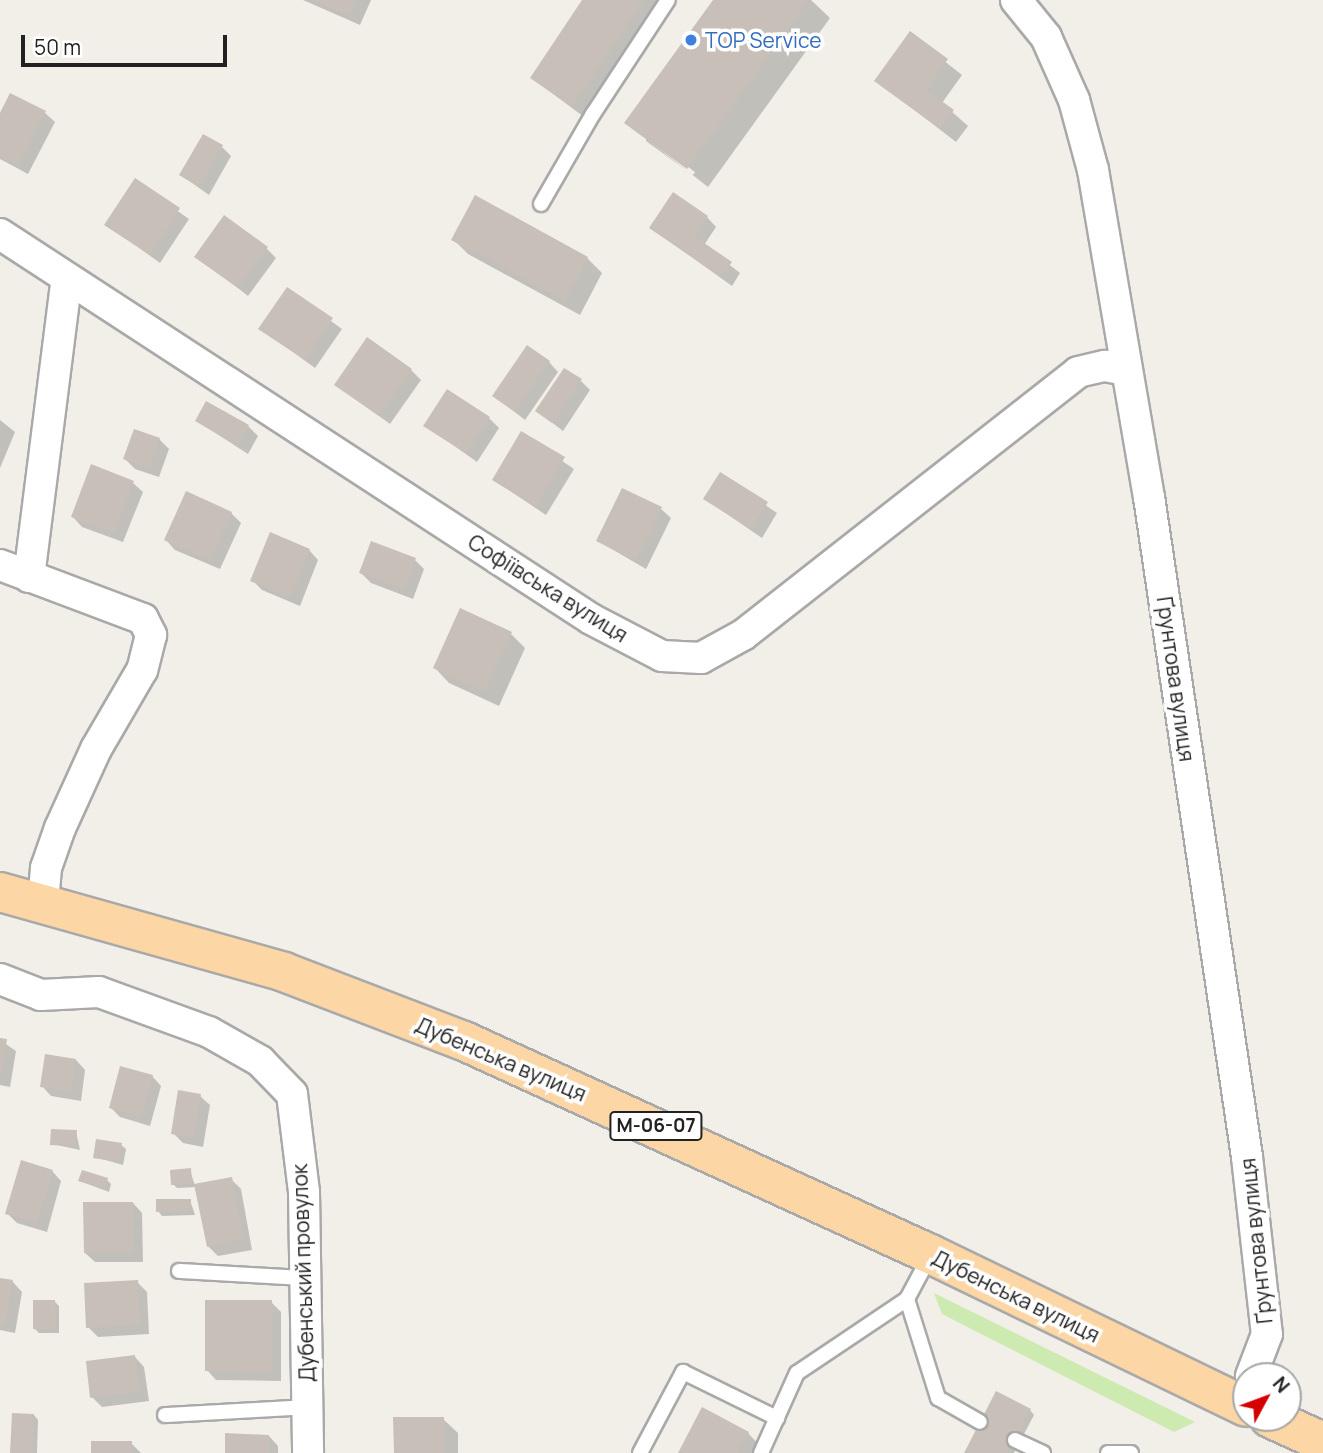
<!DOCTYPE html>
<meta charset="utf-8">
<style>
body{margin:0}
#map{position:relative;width:1323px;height:1453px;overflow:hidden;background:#f2efe9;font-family:Manrope,sans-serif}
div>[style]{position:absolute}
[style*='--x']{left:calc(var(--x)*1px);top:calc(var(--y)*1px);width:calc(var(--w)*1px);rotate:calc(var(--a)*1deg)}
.grass>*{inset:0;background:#cdebb0}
.shadow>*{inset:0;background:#0003}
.building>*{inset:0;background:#c7bfb8}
.roads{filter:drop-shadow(2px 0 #a9a9a9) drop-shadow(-2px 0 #a9a9a9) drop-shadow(0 2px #a9a9a9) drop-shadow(0 -2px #a9a9a9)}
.lane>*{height:14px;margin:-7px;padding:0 7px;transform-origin:7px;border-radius:7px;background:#fff}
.street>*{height:30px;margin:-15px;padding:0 15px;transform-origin:15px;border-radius:15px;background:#fff}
.primary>*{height:38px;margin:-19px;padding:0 19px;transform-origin:19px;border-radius:19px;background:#fcd6a4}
.dots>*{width:19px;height:19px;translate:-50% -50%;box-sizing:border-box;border:4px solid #fff;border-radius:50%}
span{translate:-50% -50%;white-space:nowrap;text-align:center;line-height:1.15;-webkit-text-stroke:7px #fff;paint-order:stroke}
.shield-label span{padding:2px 5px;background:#fff;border:2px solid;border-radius:5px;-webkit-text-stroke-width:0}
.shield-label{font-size:19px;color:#222;font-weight:700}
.shop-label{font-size:21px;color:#366cbe}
.left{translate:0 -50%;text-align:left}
.street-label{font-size:21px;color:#222}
.north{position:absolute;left:1232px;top:1362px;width:70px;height:70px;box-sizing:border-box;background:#fff;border:2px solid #a7a7a7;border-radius:50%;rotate:49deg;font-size:19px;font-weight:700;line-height:28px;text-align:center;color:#222}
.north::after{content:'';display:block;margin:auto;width:24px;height:32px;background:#d40000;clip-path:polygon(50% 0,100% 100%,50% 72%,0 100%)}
.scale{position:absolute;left:21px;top:35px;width:206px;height:32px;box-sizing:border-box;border:4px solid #222;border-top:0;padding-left:9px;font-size:21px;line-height:24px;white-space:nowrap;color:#222;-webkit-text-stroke:5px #fff;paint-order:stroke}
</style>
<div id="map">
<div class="grass">
<i style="clip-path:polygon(934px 1293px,1195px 1422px,1174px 1432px,942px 1314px)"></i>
</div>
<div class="shadow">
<i style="clip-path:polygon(303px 0,371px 0,360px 25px)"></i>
<i style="clip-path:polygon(584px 0,669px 0,588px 120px,532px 78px)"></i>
<i style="clip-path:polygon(evenodd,715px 0,811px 0,830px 18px,708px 187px,626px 123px,715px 0,646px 136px,695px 172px,693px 175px,646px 141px,646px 136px)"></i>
<i style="clip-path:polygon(910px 34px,962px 75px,942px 103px,968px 126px,956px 142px,876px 80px)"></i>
<i style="clip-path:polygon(45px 113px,55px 122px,28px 174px,0 159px,0 117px)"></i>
<i style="clip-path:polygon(222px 147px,231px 156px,209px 195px,181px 175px)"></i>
<i style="clip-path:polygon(135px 181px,189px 219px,160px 263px,107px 225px)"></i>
<i style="clip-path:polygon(707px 217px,716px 227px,704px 245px,740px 273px,732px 286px,651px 228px)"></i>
<i style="clip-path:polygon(453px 239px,587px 258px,602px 273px,580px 315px,468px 254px)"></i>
<i style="clip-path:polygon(266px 248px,276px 258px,248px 296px,197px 256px)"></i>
<i style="clip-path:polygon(287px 289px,342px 329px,315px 368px,261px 329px)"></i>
<i style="clip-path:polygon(549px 362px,558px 372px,525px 420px,494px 396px)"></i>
<i style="clip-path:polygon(411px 370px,421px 380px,390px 424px,336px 385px)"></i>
<i style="clip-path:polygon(581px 381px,590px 390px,563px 431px,537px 411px)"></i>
<i style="clip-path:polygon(489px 418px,499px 428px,477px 462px,425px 425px)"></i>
<i style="clip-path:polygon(0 420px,15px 432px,0 468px)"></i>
<i style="clip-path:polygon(197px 421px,248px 426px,258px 436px,248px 454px)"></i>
<i style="clip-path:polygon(522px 434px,574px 469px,546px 515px,494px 480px)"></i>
<i style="clip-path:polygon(159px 439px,169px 449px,159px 477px,135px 469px,125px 459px)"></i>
<i style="clip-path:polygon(720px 474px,777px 513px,762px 538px,705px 499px)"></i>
<i style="clip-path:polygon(133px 483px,143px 492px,123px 542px,82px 527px,73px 517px)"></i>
<i style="clip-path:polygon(187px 493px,231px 513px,241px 523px,220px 569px,175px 550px,166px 540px)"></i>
<i style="clip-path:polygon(661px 509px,671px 518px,646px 569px,598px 541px)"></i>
<i style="clip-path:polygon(309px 550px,318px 560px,300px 606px,262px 590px,252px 580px)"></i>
<i style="clip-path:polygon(415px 560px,424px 569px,413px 599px,371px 583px,361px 573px)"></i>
<i style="clip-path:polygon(511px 634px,525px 648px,499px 706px,449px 683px,435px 668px)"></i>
<i style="clip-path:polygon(0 1040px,16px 1051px,10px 1087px,0 1085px)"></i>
<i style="clip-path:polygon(76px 1060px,85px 1070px,81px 1101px,51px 1096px,42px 1086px)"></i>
<i style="clip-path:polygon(152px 1076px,161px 1086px,150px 1126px,120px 1117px,110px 1107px)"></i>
<i style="clip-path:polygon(200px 1096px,210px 1105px,203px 1147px,183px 1143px,173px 1133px)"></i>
<i style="clip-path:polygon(76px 1132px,80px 1150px,52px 1144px)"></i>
<i style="clip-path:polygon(121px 1145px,126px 1149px,123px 1165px,95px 1157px)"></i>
<i style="clip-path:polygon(190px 1170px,195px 1186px,231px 1179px,241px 1189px,252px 1250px,218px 1256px,208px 1246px,197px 1187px,177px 1188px,173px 1184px)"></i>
<i style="clip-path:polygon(52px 1171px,61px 1181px,47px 1232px,17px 1223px,7px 1213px)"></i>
<i style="clip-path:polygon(107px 1180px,111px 1184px,109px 1192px,80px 1181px)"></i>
<i style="clip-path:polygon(190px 1200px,195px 1215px,162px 1216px,158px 1211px)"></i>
<i style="clip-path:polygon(133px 1203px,142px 1213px,143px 1262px,95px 1262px,85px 1253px)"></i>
<i style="clip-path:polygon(0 1279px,13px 1282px,22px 1292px,15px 1333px,0 1330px)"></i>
<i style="clip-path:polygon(137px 1282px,147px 1292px,149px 1334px,98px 1337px,88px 1327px)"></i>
<i style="clip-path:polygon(55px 1302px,59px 1306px,59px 1333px,39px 1333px,35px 1329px)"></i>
<i style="clip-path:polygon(271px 1302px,281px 1312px,281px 1381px,216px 1380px,207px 1370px)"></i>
<i style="clip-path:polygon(135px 1357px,144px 1367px,149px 1401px,102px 1407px,92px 1397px)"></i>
<i style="clip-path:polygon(1030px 1410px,1034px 1415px,1014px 1453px,966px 1453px)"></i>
<i style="clip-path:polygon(34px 1415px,38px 1420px,37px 1453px,12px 1453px)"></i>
<i style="clip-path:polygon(443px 1419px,458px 1433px,458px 1453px,396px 1453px)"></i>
<i style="clip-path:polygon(748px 1433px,762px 1448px,760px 1453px,680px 1453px)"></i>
<i style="clip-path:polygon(269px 1436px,278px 1446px,278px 1453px,226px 1453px)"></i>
<i style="clip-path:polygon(131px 1443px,141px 1453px,93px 1453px)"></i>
</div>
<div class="building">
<i style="clip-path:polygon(312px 0,357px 0,350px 17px)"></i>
<i style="clip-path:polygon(582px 0,644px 0,572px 107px,530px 78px)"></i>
<i style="clip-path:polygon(713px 0,809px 0,687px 169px,624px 123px)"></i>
<i style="clip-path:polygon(910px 31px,948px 59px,926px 90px,954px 110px,940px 129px,874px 81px)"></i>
<i style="clip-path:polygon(10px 93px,46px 111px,18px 166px,0 156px,0 113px)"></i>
<i style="clip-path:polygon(203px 134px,223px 145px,199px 187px,179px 175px)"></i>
<i style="clip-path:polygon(135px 178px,180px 208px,150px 255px,104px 225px)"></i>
<i style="clip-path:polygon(673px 192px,708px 216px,694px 236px,732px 262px,721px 277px,649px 228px)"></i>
<i style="clip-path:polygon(475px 195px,588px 257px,565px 301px,451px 240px)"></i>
<i style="clip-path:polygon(224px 215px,268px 247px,238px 288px,194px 257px)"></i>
<i style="clip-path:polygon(287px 287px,333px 318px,305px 360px,258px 329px)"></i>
<i style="clip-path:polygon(367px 337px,412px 369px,379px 416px,334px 385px)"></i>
<i style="clip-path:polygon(527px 345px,550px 361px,515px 412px,492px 396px)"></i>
<i style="clip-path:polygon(564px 368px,582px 379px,552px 423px,535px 411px)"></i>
<i style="clip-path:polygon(447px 389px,490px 417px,467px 454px,423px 426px)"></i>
<i style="clip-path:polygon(206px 401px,249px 425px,238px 446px,195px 421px)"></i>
<i style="clip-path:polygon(134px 429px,160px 438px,150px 469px,123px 459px)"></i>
<i style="clip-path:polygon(521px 431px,565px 457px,536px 507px,492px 480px)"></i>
<i style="clip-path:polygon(91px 464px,134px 481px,114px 534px,71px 517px)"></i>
<i style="clip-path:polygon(720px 472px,768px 502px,751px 529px,703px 499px)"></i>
<i style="clip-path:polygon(622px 488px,662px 507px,636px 561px,596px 541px)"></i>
<i style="clip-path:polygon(186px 491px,232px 512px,210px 561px,164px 540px)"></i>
<i style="clip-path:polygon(270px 532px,310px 549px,290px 597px,250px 581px)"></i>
<i style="clip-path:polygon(371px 541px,416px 558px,404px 590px,359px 573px)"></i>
<i style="clip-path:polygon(460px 608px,512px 632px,484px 692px,433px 668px)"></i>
<i style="clip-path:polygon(0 1038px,7px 1039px,2px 1075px,0 1075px)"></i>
<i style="clip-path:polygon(45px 1054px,76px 1059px,72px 1092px,40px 1087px)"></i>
<i style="clip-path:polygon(120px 1066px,153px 1075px,141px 1117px,109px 1108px)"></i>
<i style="clip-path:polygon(178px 1090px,201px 1094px,194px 1138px,171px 1134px)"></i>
<i style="clip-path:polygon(51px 1129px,77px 1130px,76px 1146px,50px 1145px)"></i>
<i style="clip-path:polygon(96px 1139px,122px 1143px,119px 1162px,93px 1158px)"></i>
<i style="clip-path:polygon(21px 1160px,53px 1170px,37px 1223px,5px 1214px)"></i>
<i style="clip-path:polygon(191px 1168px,192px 1183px,171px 1185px,170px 1170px)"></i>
<i style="clip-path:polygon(82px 1170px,108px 1178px,105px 1189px,78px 1181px)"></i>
<i style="clip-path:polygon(232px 1177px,244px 1240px,207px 1247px,194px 1184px)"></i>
<i style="clip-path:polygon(156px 1199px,191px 1199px,191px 1211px,156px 1212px)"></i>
<i style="clip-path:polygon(83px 1202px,133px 1202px,134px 1253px,84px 1253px)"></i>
<i style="clip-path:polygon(0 1278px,13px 1280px,5px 1324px,0 1323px)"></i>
<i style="clip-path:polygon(138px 1280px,140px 1325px,86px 1328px,84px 1283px)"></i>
<i style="clip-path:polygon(33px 1300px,55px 1300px,56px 1329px,33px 1329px)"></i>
<i style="clip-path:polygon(205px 1300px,272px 1300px,272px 1372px,205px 1371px)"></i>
<i style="clip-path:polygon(135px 1355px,140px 1392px,90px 1398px,86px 1361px)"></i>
<i style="clip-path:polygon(996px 1391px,1031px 1409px,1008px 1453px,964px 1453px)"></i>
<i style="clip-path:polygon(702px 1407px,749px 1432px,737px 1453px,678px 1453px)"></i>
<i style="clip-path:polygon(12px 1413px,34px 1414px,33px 1453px,10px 1453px)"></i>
<i style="clip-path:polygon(393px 1417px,444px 1417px,444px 1453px,394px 1453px)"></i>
<i style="clip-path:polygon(225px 1433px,269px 1435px,269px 1453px,225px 1453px)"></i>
<i style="clip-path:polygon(91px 1441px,132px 1441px,132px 1453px,91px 1453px)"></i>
</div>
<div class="roads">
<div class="lane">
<i style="--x:541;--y:204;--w:104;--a:-60"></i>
<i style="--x:593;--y:114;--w:136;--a:-56.7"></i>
<i style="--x:179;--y:1271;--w:126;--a:3.2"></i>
<i style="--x:907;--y:1299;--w:104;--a:72.6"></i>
<i style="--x:938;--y:1398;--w:48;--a:29.7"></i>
<i style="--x:165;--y:1415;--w:142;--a:-3.2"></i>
<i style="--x:1015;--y:1440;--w:31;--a:25"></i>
<i style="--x:640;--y:1453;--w:92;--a:-62"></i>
<i style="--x:683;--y:1372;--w:105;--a:26.1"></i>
<i style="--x:761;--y:1453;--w:88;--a:-65.8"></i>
<i style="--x:797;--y:1373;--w:133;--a:-33.9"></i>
<i style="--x:907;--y:1299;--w:49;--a:-61.9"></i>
<i style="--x:1108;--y:1453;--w:23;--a:0"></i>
</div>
<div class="street">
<i style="--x:1016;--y:0;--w:48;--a:51"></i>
<i style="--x:1046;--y:37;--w:69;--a:66"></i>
<i style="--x:1074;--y:100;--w:73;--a:74.8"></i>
<i style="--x:1093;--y:170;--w:332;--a:80.3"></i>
<i style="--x:1149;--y:497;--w:667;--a:81.55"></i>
<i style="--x:1247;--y:1157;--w:178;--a:83.6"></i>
<i style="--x:1267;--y:1334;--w:45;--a:110.9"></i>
<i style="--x:0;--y:234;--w:705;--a:33.08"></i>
<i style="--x:591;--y:619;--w:80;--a:27.5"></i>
<i style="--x:662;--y:656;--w:39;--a:3"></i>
<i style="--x:701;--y:658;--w:48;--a:-28.7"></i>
<i style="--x:743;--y:635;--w:426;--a:-38.1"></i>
<i style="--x:1078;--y:372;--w:28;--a:-13"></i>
<i style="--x:1105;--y:366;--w:21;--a:11"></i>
<i style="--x:0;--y:565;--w:153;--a:20.7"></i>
<i style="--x:143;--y:619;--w:18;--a:63"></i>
<i style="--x:151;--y:635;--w:36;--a:104"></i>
<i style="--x:142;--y:670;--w:91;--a:120.2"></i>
<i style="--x:96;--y:749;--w:87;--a:114.5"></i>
<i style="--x:60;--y:828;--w:42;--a:109.3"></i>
<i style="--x:46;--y:868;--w:35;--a:95"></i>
<i style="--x:29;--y:577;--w:301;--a:-82.8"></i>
<i style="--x:0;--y:979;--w:44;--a:21.3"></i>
<i style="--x:41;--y:995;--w:58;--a:-3"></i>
<i style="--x:99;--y:992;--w:117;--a:20"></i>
<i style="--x:209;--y:1032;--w:59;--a:29.6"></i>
<i style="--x:260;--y:1061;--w:46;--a:45.9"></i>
<i style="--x:292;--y:1094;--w:99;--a:83"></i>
<i style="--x:304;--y:1192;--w:261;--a:89.1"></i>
</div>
<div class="primary">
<i style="--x:0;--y:892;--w:295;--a:15.7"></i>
<i style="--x:284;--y:972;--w:193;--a:21"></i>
<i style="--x:464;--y:1041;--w:512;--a:24.56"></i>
<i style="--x:930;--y:1254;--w:351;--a:25.8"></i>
<i style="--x:1270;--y:1418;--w:58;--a:24.4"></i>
</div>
</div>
<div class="dots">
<i style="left:691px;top:40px;background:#3f7fe0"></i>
</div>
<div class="shield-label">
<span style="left:656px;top:1126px">М-06-07</span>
</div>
<div class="shop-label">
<span class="left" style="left:705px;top:40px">TOP Service</span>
</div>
<div class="street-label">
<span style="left:548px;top:588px;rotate:32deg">Софіївська вулиця</span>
<span style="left:1176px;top:679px;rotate:82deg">Ґрунтова вулиця</span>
<span style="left:501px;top:1059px;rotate:23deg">Дубенська вулиця</span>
<span style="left:1256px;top:1241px;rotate:-96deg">Ґрунтова вулиця</span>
<span style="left:303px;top:1273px;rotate:-92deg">Дубенський провулок</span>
<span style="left:1016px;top:1296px;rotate:26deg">Дубенська вулиця</span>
</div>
<div class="north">N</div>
<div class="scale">50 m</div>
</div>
